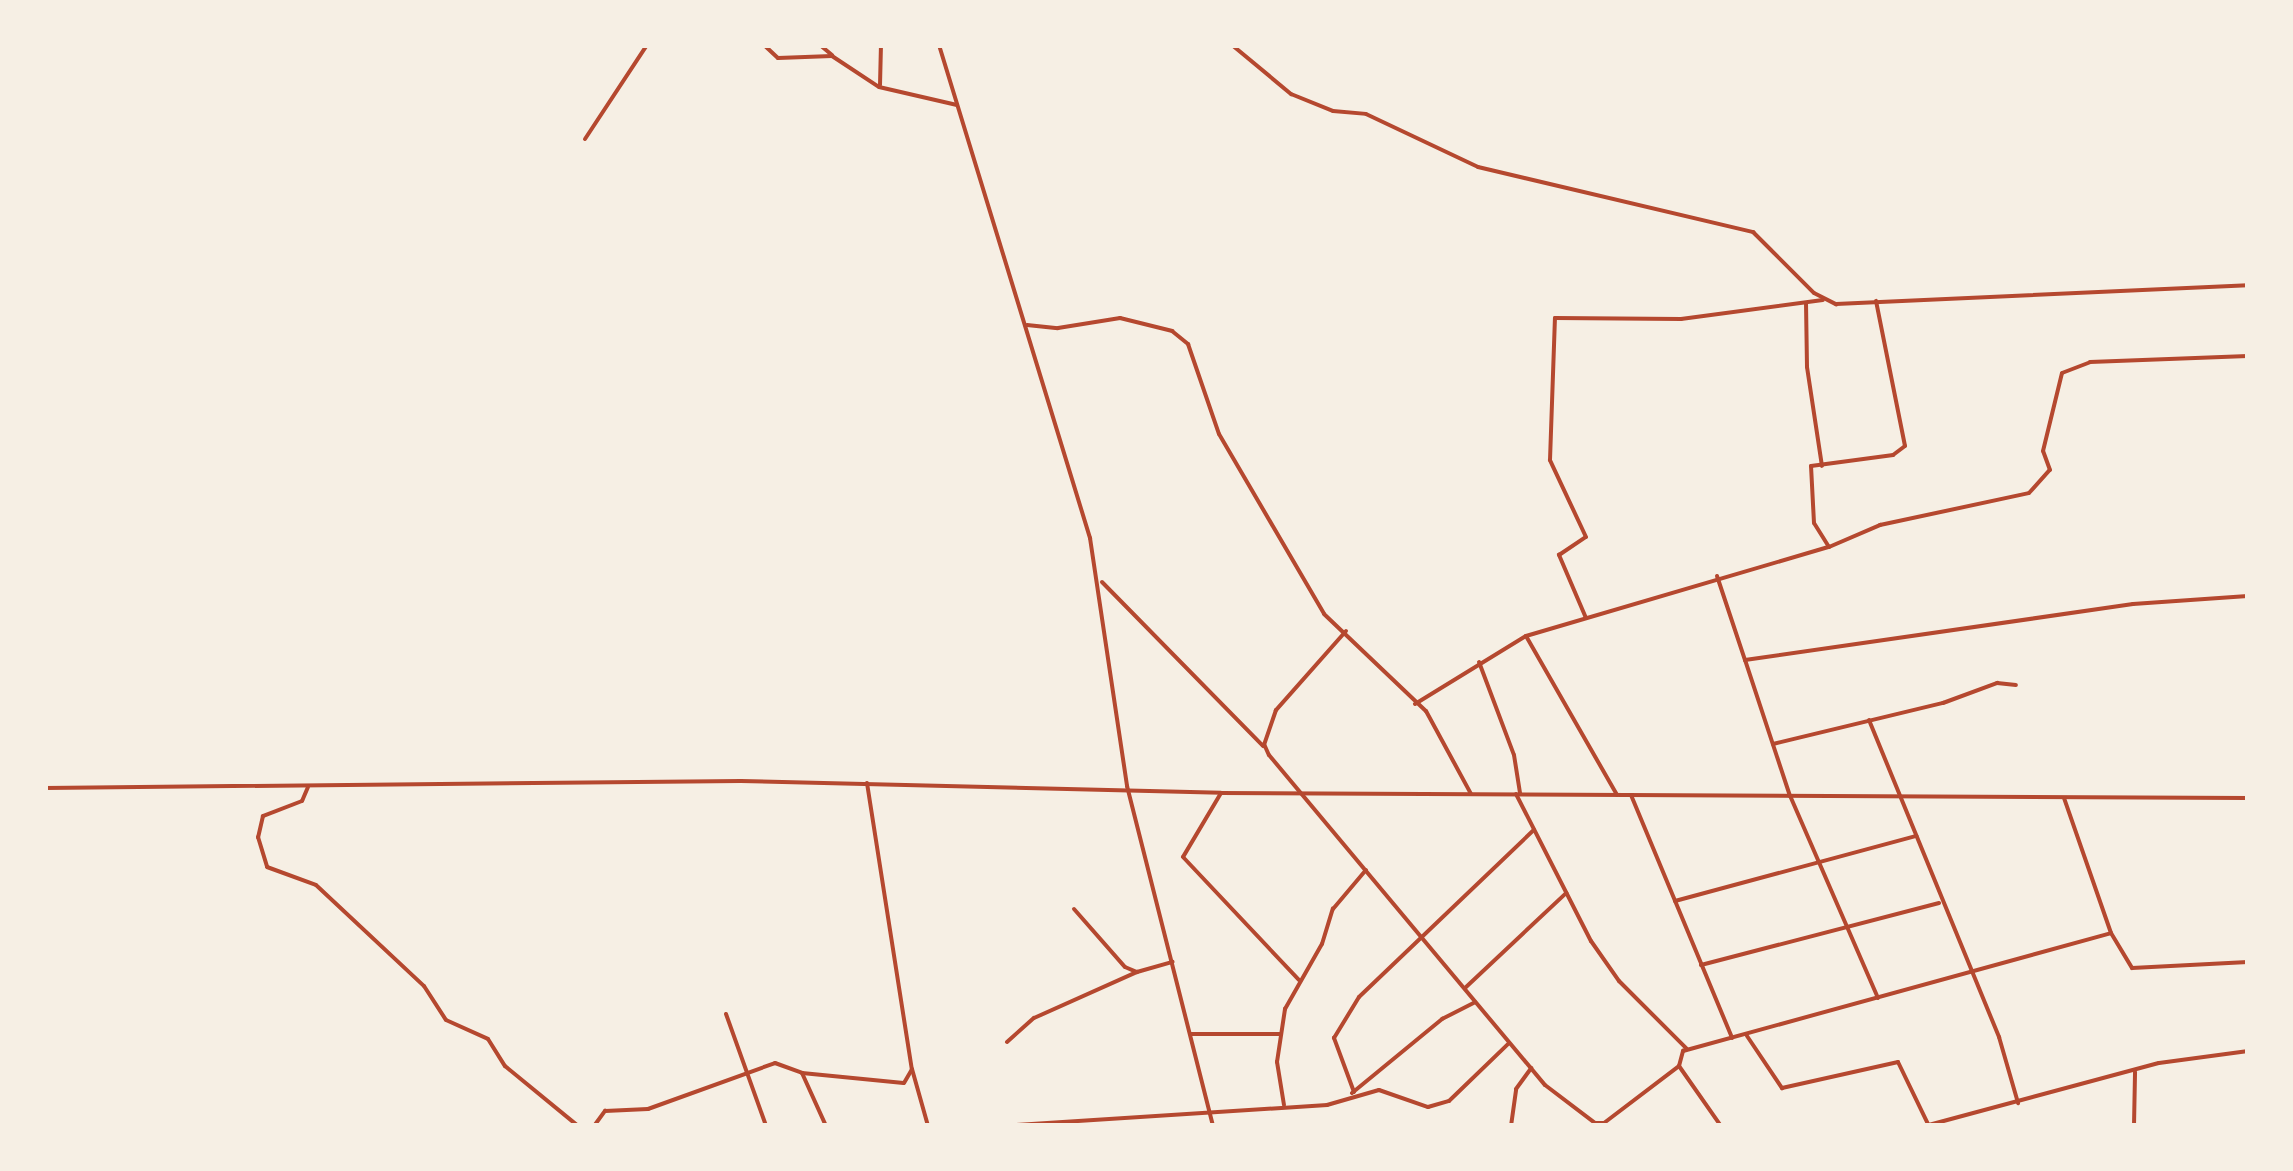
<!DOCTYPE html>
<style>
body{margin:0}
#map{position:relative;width:2293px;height:1171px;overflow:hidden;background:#f6efe4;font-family:Barlow,sans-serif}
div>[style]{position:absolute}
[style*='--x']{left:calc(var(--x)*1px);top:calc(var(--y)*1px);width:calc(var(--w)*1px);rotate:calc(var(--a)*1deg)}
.minor>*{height:4px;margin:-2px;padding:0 2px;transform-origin:2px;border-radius:2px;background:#b5482f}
span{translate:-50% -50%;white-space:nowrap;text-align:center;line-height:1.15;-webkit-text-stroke:8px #f6efe4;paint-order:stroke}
.frame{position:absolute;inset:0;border:48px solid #f6efe4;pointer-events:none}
</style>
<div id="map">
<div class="minor">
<i style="--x:764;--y:45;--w:19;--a:43"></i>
<i style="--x:778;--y:58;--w:54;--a:-2.1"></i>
<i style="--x:832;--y:56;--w:56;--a:33.4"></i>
<i style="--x:879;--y:87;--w:80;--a:13"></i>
<i style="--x:820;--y:45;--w:16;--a:40"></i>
<i style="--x:939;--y:45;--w:516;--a:72.97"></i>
<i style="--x:1090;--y:538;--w:251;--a:81.5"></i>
<i style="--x:1127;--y:786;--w:351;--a:75.8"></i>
<i style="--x:1232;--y:45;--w:77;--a:39.7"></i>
<i style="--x:1291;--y:94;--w:45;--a:22"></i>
<i style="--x:1333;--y:111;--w:33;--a:5"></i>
<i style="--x:1366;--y:114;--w:124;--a:25.3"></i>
<i style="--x:1478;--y:167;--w:283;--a:13.3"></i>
<i style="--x:1753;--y:232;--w:86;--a:45"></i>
<i style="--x:1814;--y:293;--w:25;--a:27"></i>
<i style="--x:1836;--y:304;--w:412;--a:-2.6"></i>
<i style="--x:880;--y:85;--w:40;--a:-88.6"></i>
<i style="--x:585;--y:139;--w:113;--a:-56.6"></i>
<i style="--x:1806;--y:303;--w:64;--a:89.1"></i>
<i style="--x:1807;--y:367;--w:100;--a:81.4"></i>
<i style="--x:1027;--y:325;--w:31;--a:6"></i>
<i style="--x:1058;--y:328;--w:63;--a:-9.2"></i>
<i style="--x:1120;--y:318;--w:54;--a:14"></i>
<i style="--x:1172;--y:331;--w:21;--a:39"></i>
<i style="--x:1188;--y:344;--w:95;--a:71"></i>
<i style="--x:1219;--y:434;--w:208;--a:59.7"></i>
<i style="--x:1324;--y:614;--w:141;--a:43.6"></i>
<i style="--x:1426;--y:711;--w:94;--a:61.5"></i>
<i style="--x:1829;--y:547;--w:28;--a:-122"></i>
<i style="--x:1814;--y:523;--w:57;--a:-93"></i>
<i style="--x:1811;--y:466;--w:83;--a:-7.6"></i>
<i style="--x:1893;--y:455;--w:15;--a:-37"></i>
<i style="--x:1905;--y:446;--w:148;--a:-101.3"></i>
<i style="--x:1717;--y:576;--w:89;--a:71.6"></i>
<i style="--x:1102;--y:582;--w:230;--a:45.5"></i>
<i style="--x:1586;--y:618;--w:69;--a:-113.2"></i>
<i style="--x:1559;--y:555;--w:32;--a:-34"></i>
<i style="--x:1586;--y:537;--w:85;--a:-115.1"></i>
<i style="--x:1550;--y:460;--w:142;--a:-88"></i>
<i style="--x:1555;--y:318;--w:126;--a:0.5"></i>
<i style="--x:1681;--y:319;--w:143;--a:-7.6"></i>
<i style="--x:1346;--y:631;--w:106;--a:131.5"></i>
<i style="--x:1276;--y:710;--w:36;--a:109"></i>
<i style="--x:1264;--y:744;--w:12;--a:66"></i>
<i style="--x:1269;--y:755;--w:430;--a:50.1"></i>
<i style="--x:1545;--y:1085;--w:63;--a:37.2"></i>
<i style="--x:1595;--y:1123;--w:9;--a:0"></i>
<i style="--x:1604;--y:1123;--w:94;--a:-37.2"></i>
<i style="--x:1679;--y:1066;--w:16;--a:-75"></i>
<i style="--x:1683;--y:1051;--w:444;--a:-15.4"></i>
<i style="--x:2111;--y:933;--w:143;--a:-109.2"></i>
<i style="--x:1526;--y:636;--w:183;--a:60.2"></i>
<i style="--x:1479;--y:662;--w:99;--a:69.4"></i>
<i style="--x:1514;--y:755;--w:39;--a:81"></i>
<i style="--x:1415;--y:704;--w:130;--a:-31.5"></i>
<i style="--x:1526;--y:636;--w:316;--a:-16.4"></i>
<i style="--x:1829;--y:547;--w:56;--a:-23.3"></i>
<i style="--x:1880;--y:525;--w:152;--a:-12.1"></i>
<i style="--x:2029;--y:493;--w:31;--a:-48"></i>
<i style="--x:2050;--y:470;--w:20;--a:-110"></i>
<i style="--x:2043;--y:451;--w:80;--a:-76.3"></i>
<i style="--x:2062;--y:373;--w:30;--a:-21"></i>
<i style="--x:2090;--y:362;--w:158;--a:-2.2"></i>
<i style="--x:1869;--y:720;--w:343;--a:67.7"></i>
<i style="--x:1999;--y:1037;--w:69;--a:73.9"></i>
<i style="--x:1773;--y:744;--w:175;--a:-13.6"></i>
<i style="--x:1943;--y:703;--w:58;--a:-20.3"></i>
<i style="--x:1997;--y:683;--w:19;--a:6"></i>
<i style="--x:867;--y:783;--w:290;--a:81.1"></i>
<i style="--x:308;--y:787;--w:15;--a:113"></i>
<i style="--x:302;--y:801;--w:42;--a:159"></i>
<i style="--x:263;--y:816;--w:22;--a:103"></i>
<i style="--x:258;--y:837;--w:31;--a:73"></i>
<i style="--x:267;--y:867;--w:52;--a:20.2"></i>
<i style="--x:316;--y:885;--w:148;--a:43.1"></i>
<i style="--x:424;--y:986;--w:40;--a:57.1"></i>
<i style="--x:446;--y:1020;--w:46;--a:24.3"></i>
<i style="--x:488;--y:1039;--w:32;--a:58"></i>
<i style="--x:505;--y:1066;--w:94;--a:39.4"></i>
<i style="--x:45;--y:788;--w:696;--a:-0.58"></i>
<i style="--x:741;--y:781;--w:480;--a:1.4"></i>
<i style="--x:1221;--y:793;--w:1027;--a:0.28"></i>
<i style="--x:1221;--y:793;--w:74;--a:120.7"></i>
<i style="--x:1183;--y:857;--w:169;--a:46.7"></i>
<i style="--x:1516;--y:794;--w:165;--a:63"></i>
<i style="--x:1591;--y:941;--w:49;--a:55"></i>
<i style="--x:1619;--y:981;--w:96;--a:45"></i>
<i style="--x:1631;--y:795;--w:263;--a:67.4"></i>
<i style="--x:1675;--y:901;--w:250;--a:-15.1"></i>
<i style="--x:1074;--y:909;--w:77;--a:48.7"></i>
<i style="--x:1125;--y:967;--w:13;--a:23"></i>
<i style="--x:1137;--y:972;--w:37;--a:-16"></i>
<i style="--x:2111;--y:933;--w:41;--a:59"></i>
<i style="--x:2132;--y:968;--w:116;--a:-3"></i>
<i style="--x:1701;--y:965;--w:246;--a:-14.6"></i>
<i style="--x:1465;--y:988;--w:139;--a:-43.2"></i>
<i style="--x:1878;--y:998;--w:220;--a:-113.5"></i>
<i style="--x:1790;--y:796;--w:143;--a:-108.3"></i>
<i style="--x:1745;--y:660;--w:392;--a:-8.2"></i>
<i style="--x:2133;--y:604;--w:115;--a:-4"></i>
<i style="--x:726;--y:1014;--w:119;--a:70.3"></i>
<i style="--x:1191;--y:1034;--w:89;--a:0"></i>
<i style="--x:1747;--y:1036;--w:63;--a:56.1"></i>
<i style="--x:1782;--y:1088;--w:119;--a:-12.6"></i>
<i style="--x:1898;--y:1062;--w:71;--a:64.2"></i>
<i style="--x:1007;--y:1042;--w:36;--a:-42"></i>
<i style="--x:1034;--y:1018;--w:113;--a:-24.1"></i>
<i style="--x:1679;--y:1066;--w:73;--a:55"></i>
<i style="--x:802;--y:1073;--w:102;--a:5.6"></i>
<i style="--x:904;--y:1083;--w:16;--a:-60"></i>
<i style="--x:912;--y:1069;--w:59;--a:74.3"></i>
<i style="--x:1354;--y:1092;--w:58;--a:-110.3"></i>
<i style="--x:1334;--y:1038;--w:48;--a:-58.6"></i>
<i style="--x:1359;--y:997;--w:242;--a:-43.7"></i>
<i style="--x:1352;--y:1093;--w:117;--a:-39.4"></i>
<i style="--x:1442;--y:1019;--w:37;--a:-27"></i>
<i style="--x:1284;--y:1105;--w:44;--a:-99.2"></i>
<i style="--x:1277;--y:1062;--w:54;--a:-81.4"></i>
<i style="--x:1285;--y:1009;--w:75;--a:-60.4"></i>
<i style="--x:1322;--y:944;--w:37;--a:-73"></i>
<i style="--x:1333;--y:909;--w:51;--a:-49.8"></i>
<i style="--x:594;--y:1126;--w:19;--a:-54"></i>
<i style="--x:605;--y:1111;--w:43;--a:-2.7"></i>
<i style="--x:648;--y:1109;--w:135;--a:-19.9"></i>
<i style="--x:775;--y:1063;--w:29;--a:20"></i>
<i style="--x:802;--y:1073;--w:58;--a:65.6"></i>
<i style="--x:1002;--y:1126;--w:326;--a:-3.7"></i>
<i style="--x:1327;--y:1105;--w:54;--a:-16.1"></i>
<i style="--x:1379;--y:1090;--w:52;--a:19.1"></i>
<i style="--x:1428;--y:1107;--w:22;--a:-16"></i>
<i style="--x:1449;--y:1101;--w:83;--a:-44"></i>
<i style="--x:1511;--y:1126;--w:37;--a:-82"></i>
<i style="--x:1516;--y:1089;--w:26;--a:-54"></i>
<i style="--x:1925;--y:1126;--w:242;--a:-15.1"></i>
<i style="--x:2159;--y:1063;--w:90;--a:-7.7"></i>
<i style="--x:2134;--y:1126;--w:54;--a:-88.9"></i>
</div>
<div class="frame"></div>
</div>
